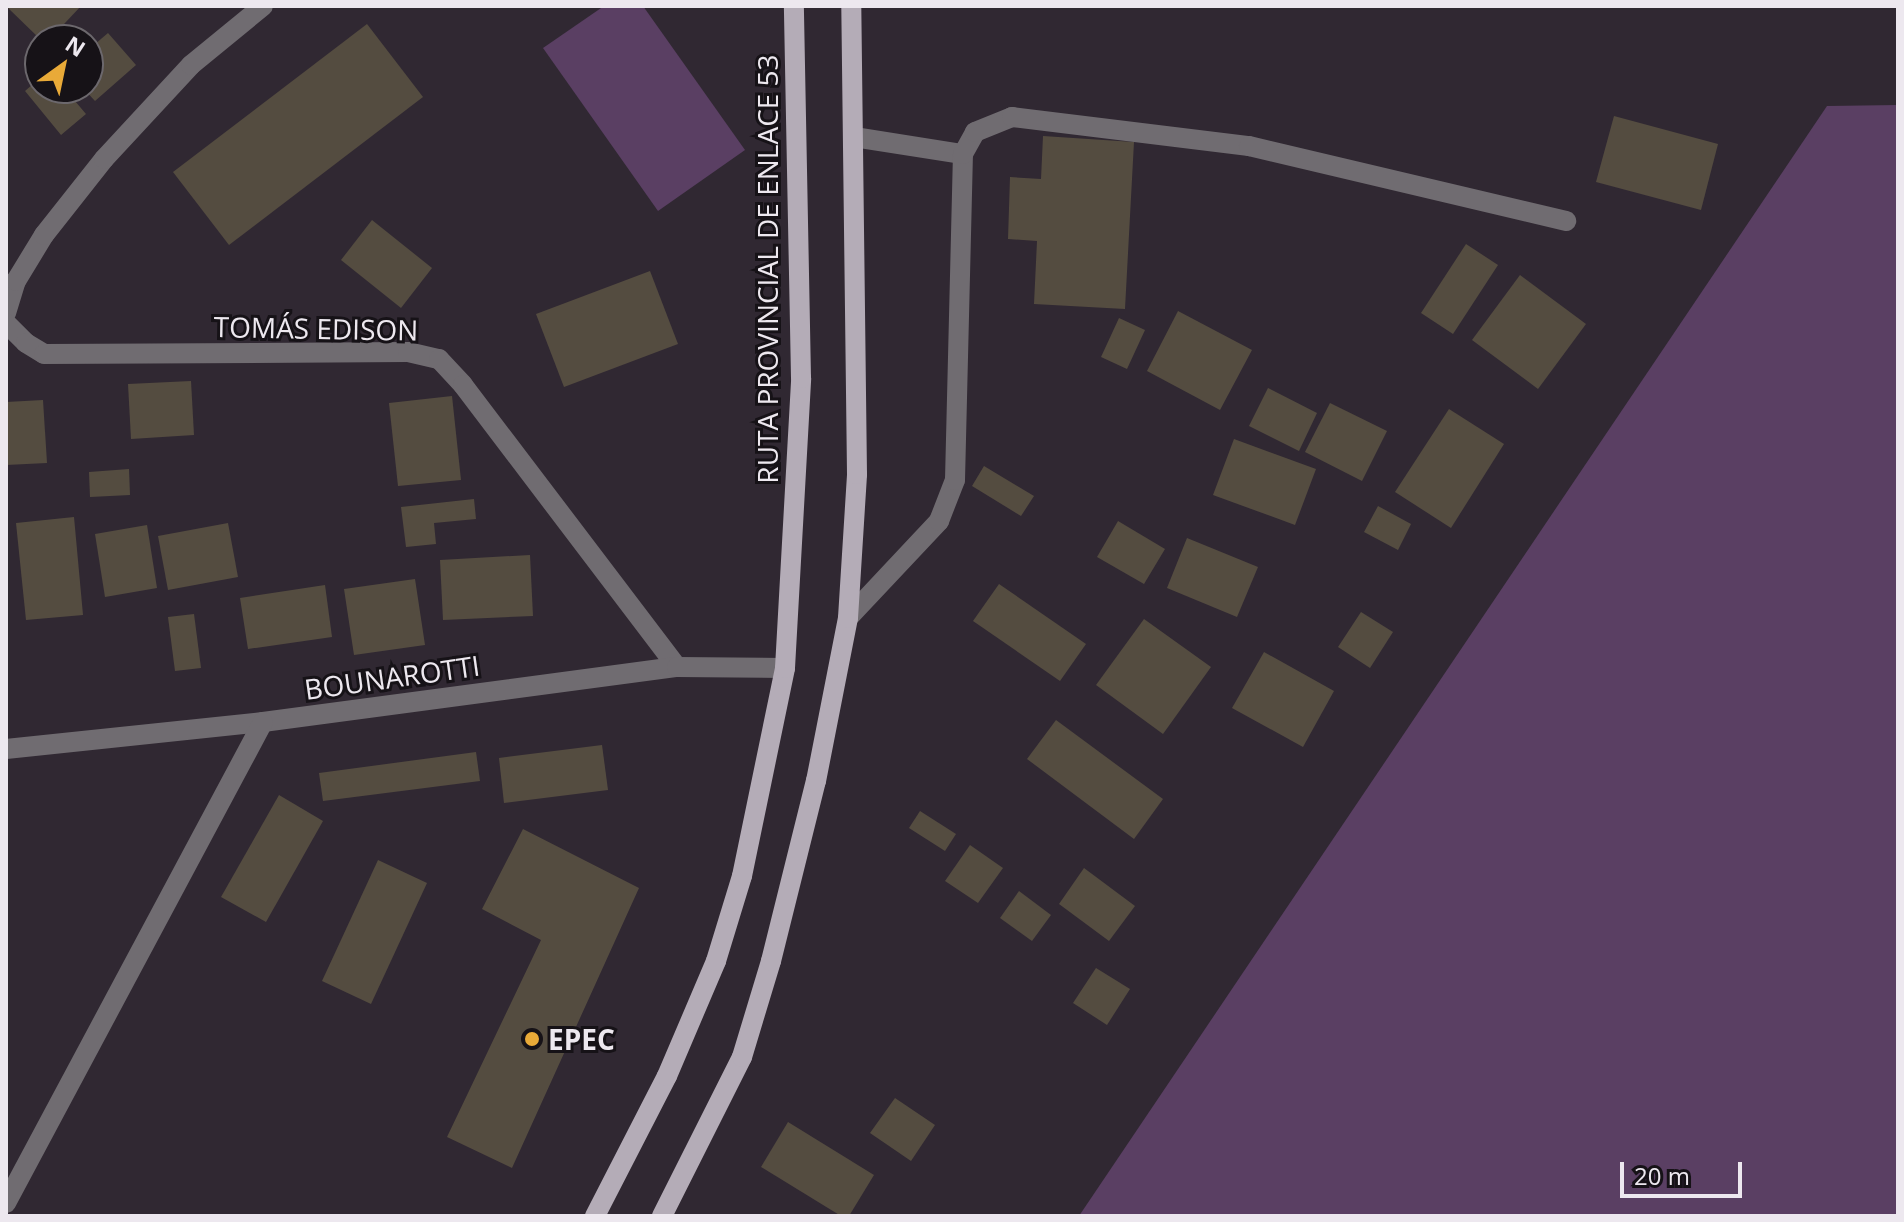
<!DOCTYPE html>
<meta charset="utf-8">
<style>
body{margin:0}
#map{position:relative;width:1904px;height:1222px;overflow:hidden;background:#302832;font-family:"Open Sans",sans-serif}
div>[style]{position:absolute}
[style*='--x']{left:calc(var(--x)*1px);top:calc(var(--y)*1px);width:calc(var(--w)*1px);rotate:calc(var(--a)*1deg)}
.green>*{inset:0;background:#5a3f63}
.building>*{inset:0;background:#544c40}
.minor>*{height:20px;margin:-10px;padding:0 10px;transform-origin:10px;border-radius:10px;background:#706c71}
.primary>*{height:20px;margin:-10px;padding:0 10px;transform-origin:10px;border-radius:10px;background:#b4acb7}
.dots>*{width:22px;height:22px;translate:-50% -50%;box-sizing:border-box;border:4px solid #161217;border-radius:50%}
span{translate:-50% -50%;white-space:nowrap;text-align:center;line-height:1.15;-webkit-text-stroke:6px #161217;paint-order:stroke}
.street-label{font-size:28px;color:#ede8ef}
.poi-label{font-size:28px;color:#ede8ef;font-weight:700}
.left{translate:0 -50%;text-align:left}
.frame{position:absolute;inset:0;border:8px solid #ede8ef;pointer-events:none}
.north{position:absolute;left:24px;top:24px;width:80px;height:80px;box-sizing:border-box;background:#161217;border:2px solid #6c686d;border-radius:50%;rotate:33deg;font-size:22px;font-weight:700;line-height:32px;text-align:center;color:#ede8ef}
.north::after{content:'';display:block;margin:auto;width:28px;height:36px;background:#e9aa38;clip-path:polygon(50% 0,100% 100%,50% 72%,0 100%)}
.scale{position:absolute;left:1620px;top:1162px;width:122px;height:36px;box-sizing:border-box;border:4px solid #ede8ef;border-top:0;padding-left:10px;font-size:24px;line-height:28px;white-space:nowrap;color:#ede8ef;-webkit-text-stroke:6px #161217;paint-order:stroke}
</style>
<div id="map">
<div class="green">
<i style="clip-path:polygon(604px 6px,643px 6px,745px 150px,658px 211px,543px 48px)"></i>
<i style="clip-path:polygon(1898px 105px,1898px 1216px,1079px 1216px,1827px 106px)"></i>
</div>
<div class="building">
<i style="clip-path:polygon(6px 6px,81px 6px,49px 40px,41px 40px)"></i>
<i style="clip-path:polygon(367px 24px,423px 97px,229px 245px,173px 172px)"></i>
<i style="clip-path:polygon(108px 33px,136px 65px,95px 101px,83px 88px,88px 88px,88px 50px)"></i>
<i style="clip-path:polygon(40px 78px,40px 88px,64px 88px,86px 114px,61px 135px,25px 91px)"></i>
<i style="clip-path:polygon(1614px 116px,1718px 144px,1701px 210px,1596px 182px)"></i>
<i style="clip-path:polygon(1043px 136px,1134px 142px,1125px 309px,1034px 304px,1037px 241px,1008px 239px,1010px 177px,1041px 179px)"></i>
<i style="clip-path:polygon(372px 220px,432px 268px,401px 308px,341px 260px)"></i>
<i style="clip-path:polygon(1466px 244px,1498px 265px,1453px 334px,1421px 313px)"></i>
<i style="clip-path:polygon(650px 271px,678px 344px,564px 387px,536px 314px)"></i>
<i style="clip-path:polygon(1520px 275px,1586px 324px,1538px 389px,1472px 340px)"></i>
<i style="clip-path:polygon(1178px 311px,1252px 350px,1220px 410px,1147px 371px)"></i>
<i style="clip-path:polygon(1119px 318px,1145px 330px,1127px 369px,1101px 357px)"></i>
<i style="clip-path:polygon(191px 381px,194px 435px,131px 439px,128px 384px)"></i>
<i style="clip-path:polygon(1268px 388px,1317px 413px,1299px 451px,1249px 426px)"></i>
<i style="clip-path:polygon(452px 396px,461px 480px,398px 486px,389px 403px)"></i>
<i style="clip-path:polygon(43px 400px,47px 463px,6px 465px,6px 402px)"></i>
<i style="clip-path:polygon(1330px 403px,1387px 431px,1362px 481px,1305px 452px)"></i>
<i style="clip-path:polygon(1449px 409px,1504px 444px,1451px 528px,1395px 492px)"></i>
<i style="clip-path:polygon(1234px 439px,1316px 469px,1295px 525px,1213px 495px)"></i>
<i style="clip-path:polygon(984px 466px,1034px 496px,1021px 516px,972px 486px)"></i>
<i style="clip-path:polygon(129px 469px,130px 495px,90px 497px,89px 472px)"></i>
<i style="clip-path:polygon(474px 499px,476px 519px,434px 523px,436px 544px,406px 547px,401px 507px)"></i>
<i style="clip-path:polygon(1378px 506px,1411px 524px,1398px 550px,1364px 532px)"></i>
<i style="clip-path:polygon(74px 517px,83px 615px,26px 620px,16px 523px)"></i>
<i style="clip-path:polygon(1118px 521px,1165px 549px,1144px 584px,1097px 557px)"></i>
<i style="clip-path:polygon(228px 523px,238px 577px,168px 590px,158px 536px)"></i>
<i style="clip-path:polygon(147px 525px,157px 588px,105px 597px,95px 534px)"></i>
<i style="clip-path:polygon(1187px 538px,1258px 567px,1237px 617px,1167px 588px)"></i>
<i style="clip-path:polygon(530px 555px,533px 616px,443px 620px,440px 560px)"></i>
<i style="clip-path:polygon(415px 579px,425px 645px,354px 655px,344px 589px)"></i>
<i style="clip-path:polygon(999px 584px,1086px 644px,1060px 681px,973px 621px)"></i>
<i style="clip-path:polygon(325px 585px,332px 637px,248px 649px,240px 598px)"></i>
<i style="clip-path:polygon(1361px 612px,1393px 632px,1370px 668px,1338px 647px)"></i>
<i style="clip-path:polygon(194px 614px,201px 668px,175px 671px,168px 617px)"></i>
<i style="clip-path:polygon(1144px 619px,1211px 667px,1163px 734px,1096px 685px)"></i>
<i style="clip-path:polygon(1264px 652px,1334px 691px,1303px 747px,1232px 708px)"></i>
<i style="clip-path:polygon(1056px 720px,1163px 799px,1134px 839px,1027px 759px)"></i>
<i style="clip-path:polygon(602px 745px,608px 790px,504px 803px,499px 758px)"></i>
<i style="clip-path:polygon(476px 752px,480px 781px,323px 801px,319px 773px)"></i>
<i style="clip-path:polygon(279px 795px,323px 821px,266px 922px,221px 897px)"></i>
<i style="clip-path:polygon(920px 811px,956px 834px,945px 851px,909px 828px)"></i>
<i style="clip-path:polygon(523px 829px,639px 888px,512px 1168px,447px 1137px,541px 940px,482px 909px)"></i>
<i style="clip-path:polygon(970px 845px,1003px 868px,978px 903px,945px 881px)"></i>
<i style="clip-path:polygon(378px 860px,427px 883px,371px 1004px,322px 981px)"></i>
<i style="clip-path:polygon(1084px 868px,1135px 906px,1109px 941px,1059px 904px)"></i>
<i style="clip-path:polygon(1019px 891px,1051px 915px,1032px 941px,1000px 918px)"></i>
<i style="clip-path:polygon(1096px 968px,1130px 989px,1107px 1025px,1073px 1003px)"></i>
<i style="clip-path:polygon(895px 1098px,935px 1125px,911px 1161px,870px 1133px)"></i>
<i style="clip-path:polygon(788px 1122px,874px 1175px,849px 1216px,841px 1216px,761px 1167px)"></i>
</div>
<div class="minor">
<i style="--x:854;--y:137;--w:110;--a:8.9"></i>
<i style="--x:6;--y:313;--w:34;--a:-73"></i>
<i style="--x:16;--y:281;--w:54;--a:-58.7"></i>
<i style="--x:44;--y:235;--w:97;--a:-51.7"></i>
<i style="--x:104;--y:159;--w:128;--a:-47.2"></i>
<i style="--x:191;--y:65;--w:93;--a:-39.3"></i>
<i style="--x:6;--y:323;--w:28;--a:45"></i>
<i style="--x:26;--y:343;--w:21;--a:31"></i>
<i style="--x:44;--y:354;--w:364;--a:-0.3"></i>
<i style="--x:408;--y:352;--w:32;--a:13"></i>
<i style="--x:439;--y:359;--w:35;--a:47"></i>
<i style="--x:463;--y:385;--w:354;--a:52.8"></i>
<i style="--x:848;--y:618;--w:133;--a:-46.8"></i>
<i style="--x:939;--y:521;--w:44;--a:-68.7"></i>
<i style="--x:955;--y:480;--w:326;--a:-88.6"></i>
<i style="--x:963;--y:154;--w:25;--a:-61"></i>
<i style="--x:975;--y:132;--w:40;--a:-22"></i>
<i style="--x:1012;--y:117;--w:239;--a:7"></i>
<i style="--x:1249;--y:146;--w:326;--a:13.3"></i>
<i style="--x:6;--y:749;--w:258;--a:-6"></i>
<i style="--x:263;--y:722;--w:418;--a:-7.6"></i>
<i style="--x:677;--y:667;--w:108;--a:0.5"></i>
<i style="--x:6;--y:1203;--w:545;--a:-61.88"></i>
</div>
<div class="primary">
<i style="--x:595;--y:1216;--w:157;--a:-62.8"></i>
<i style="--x:667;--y:1076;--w:125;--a:-66.9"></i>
<i style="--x:716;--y:961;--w:89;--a:-73"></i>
<i style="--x:742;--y:876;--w:212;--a:-78.3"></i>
<i style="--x:785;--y:668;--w:290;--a:-86.8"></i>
<i style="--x:801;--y:378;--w:372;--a:-91.1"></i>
<i style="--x:662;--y:1216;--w:178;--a:-63.3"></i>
<i style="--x:742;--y:1057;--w:100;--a:-73.2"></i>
<i style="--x:771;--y:961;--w:186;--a:-76"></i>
<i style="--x:816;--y:781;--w:166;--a:-78.9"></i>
<i style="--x:848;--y:618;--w:144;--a:-86.4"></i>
<i style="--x:857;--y:474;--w:468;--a:-90.7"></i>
</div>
<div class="dots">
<i style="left:532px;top:1039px;background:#e9aa38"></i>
</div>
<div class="street-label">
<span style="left:767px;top:269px;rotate:-90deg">RUTA PROVINCIAL DE ENLACE 53</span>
<span style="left:316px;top:328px;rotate:1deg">TOMÁS EDISON</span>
<span style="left:392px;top:677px;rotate:-8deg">BOUNAROTTI</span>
</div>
<div class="poi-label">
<span class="left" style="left:548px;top:1039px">EPEC</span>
</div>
<div class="frame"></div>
<div class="north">N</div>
<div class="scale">20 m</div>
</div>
